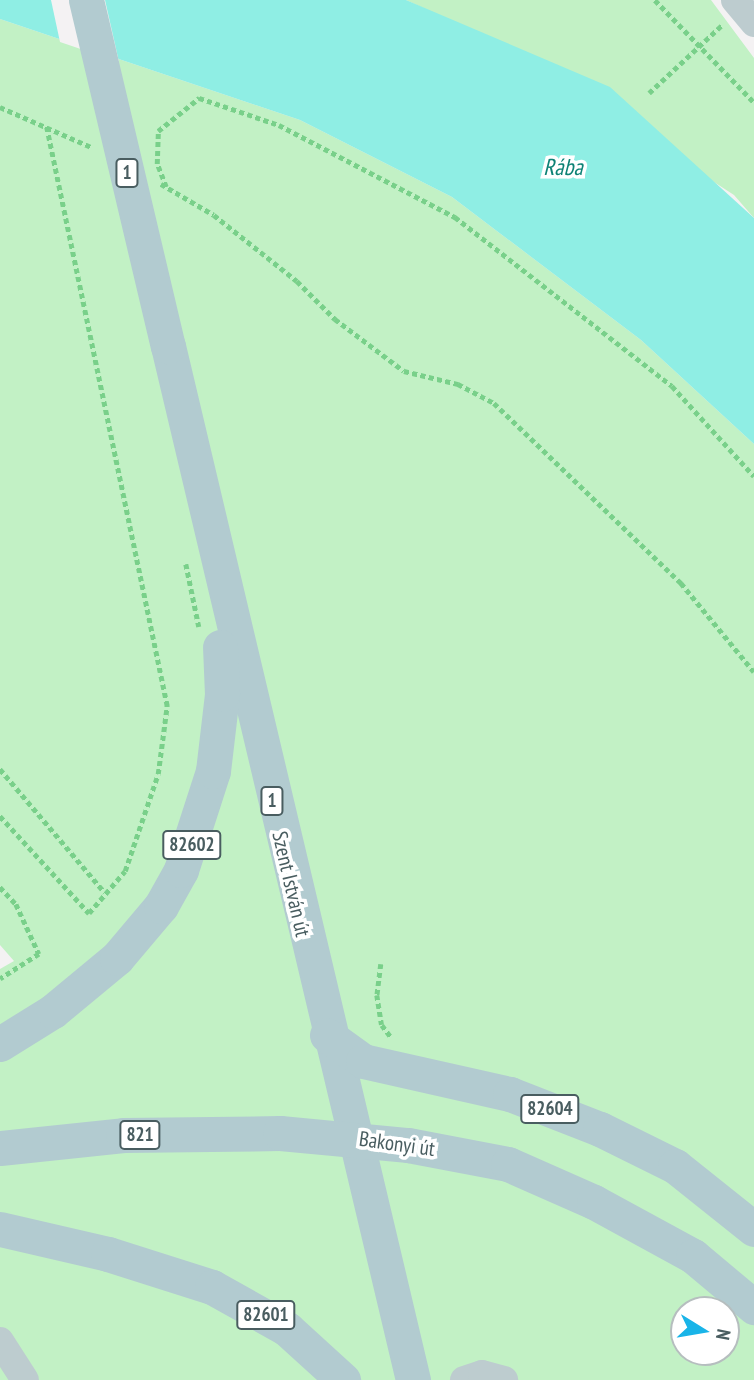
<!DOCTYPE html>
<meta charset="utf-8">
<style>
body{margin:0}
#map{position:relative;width:754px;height:1380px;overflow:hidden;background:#f4f2f3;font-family:"PT Sans Narrow",sans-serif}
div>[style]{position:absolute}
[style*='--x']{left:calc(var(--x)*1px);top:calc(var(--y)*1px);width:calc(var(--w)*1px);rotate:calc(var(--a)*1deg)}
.green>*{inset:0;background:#c2f1c5}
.water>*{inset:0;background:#8feee4}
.pier>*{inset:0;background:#f4f2f3}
.path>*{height:4.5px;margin-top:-2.25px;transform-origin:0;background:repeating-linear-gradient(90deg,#79d08a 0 5px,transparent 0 8.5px)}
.minor>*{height:28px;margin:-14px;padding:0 14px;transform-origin:14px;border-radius:14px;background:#bdcccf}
.major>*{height:35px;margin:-17.5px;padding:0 17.5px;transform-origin:17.5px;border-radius:17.5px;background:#b2cbd0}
.major-bridge>*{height:35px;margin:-17.5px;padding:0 17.5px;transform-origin:17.5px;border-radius:17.5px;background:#b2cbd0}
span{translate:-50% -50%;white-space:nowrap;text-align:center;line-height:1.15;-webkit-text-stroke:7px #fff;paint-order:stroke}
.shield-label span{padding:2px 5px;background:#fff;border:2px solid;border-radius:5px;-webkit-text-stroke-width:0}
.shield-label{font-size:19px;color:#495d60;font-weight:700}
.street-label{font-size:21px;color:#495d60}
.water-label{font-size:23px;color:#0d8275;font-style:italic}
.north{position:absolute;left:670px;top:1296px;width:70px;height:70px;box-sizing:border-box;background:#fff;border:2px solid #b6bebf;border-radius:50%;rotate:101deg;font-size:19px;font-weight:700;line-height:28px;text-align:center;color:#495d60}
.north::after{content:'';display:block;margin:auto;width:24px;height:32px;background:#19b4e8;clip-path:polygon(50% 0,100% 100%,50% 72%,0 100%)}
</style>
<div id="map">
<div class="green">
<i style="clip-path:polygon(406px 0,711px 0,754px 58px,754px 218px,734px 195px,499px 43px)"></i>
<i style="clip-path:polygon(evenodd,0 19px,300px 120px,452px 197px,641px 340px,754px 444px,754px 1380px,0 1380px,0 969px,14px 961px,0 945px,0 19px,684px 1310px,726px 1310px,726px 1352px,684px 1352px,684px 1310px)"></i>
</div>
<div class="water">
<i style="clip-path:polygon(0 0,406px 0,610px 87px,754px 218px,754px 444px,641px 340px,452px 197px,300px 120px,0 19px)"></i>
</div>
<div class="pier">
<i style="clip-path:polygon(51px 0,105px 0,119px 62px,60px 42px)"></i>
</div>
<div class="path">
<i style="--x:655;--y:0;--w:142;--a:45.9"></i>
<i style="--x:649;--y:93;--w:100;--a:-43"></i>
<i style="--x:0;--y:107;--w:99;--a:23.7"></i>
<i style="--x:161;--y:184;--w:61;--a:30.3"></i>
<i style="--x:214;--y:215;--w:106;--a:38.5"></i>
<i style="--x:297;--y:281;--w:54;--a:45"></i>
<i style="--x:335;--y:319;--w:86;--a:37"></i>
<i style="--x:404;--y:371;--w:56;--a:13.5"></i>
<i style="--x:458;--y:384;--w:41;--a:27.8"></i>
<i style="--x:494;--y:403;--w:260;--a:43.9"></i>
<i style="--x:681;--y:583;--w:115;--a:50.6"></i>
<i style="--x:166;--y:187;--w:25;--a:-111"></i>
<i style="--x:157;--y:164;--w:33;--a:-88"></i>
<i style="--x:158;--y:131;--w:53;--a:-38.8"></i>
<i style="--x:199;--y:98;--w:84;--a:18.6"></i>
<i style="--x:279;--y:125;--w:199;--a:27.6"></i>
<i style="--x:455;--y:217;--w:275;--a:37.9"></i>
<i style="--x:672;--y:386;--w:122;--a:47.7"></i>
<i style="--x:186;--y:564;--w:64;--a:78.3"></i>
<i style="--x:0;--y:769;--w:162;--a:49.7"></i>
<i style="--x:0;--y:816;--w:132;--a:47.5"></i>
<i style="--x:89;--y:913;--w:55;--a:-49.4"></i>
<i style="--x:125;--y:871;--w:102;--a:-71.2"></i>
<i style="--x:158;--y:774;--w:69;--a:-82.5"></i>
<i style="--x:167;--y:706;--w:593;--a:-101.76"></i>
<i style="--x:0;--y:887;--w:23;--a:47"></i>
<i style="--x:16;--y:904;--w:55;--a:65.3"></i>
<i style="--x:39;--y:954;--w:46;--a:147.3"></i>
<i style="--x:381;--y:964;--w:31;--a:97"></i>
<i style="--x:377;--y:995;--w:30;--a:81"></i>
<i style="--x:382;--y:1025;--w:15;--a:53"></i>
</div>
<div class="minor">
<i style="--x:735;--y:0;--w:30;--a:50"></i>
<i style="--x:0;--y:1341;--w:46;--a:57.3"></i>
<i style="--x:464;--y:1380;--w:19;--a:-18"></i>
<i style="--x:482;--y:1374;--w:23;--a:15"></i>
</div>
<div class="major">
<i style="--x:168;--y:346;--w:1063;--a:76.67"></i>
<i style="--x:327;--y:1035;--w:44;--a:35.8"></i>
<i style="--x:363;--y:1061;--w:151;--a:12.7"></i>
<i style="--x:510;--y:1094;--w:97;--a:21.3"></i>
<i style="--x:600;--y:1129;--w:84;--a:26.3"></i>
<i style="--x:675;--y:1166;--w:101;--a:38.6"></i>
<i style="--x:0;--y:1044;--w:62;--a:-31.9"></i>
<i style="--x:53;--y:1011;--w:83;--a:-39.6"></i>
<i style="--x:117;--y:958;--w:68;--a:-49.8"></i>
<i style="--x:161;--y:906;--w:41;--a:-60.9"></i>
<i style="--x:181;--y:870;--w:104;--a:-72.1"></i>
<i style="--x:213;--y:771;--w:78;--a:-83.3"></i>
<i style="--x:222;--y:694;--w:47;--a:-92.4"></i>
<i style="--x:408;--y:1145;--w:102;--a:10.8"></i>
<i style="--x:508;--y:1164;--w:94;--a:23.8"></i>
<i style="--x:594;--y:1202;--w:113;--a:28.6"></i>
<i style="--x:693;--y:1256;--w:80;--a:39.9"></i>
<i style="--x:0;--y:1148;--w:124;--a:-6"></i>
<i style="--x:123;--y:1135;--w:157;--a:-0.7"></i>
<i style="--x:0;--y:1229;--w:111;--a:13"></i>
<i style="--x:108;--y:1254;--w:109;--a:17.6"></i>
<i style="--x:212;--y:1287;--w:86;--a:29.2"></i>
<i style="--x:287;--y:1329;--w:76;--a:42.3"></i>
</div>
<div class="major-bridge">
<i style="--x:86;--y:0;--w:356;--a:76.7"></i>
<i style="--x:280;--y:1133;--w:129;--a:5.4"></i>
</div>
<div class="shield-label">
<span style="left:127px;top:173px">1</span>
<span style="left:272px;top:801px">1</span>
<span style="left:192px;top:845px">82602</span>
<span style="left:550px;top:1109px">82604</span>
<span style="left:140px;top:1135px">821</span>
<span style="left:266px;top:1315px">82601</span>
</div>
<div class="street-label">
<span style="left:291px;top:884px;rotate:77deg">Szent István út</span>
<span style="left:397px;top:1144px;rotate:8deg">Bakonyi út</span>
</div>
<div class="water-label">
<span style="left:563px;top:167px">Rába</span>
</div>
<div class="north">N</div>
</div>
